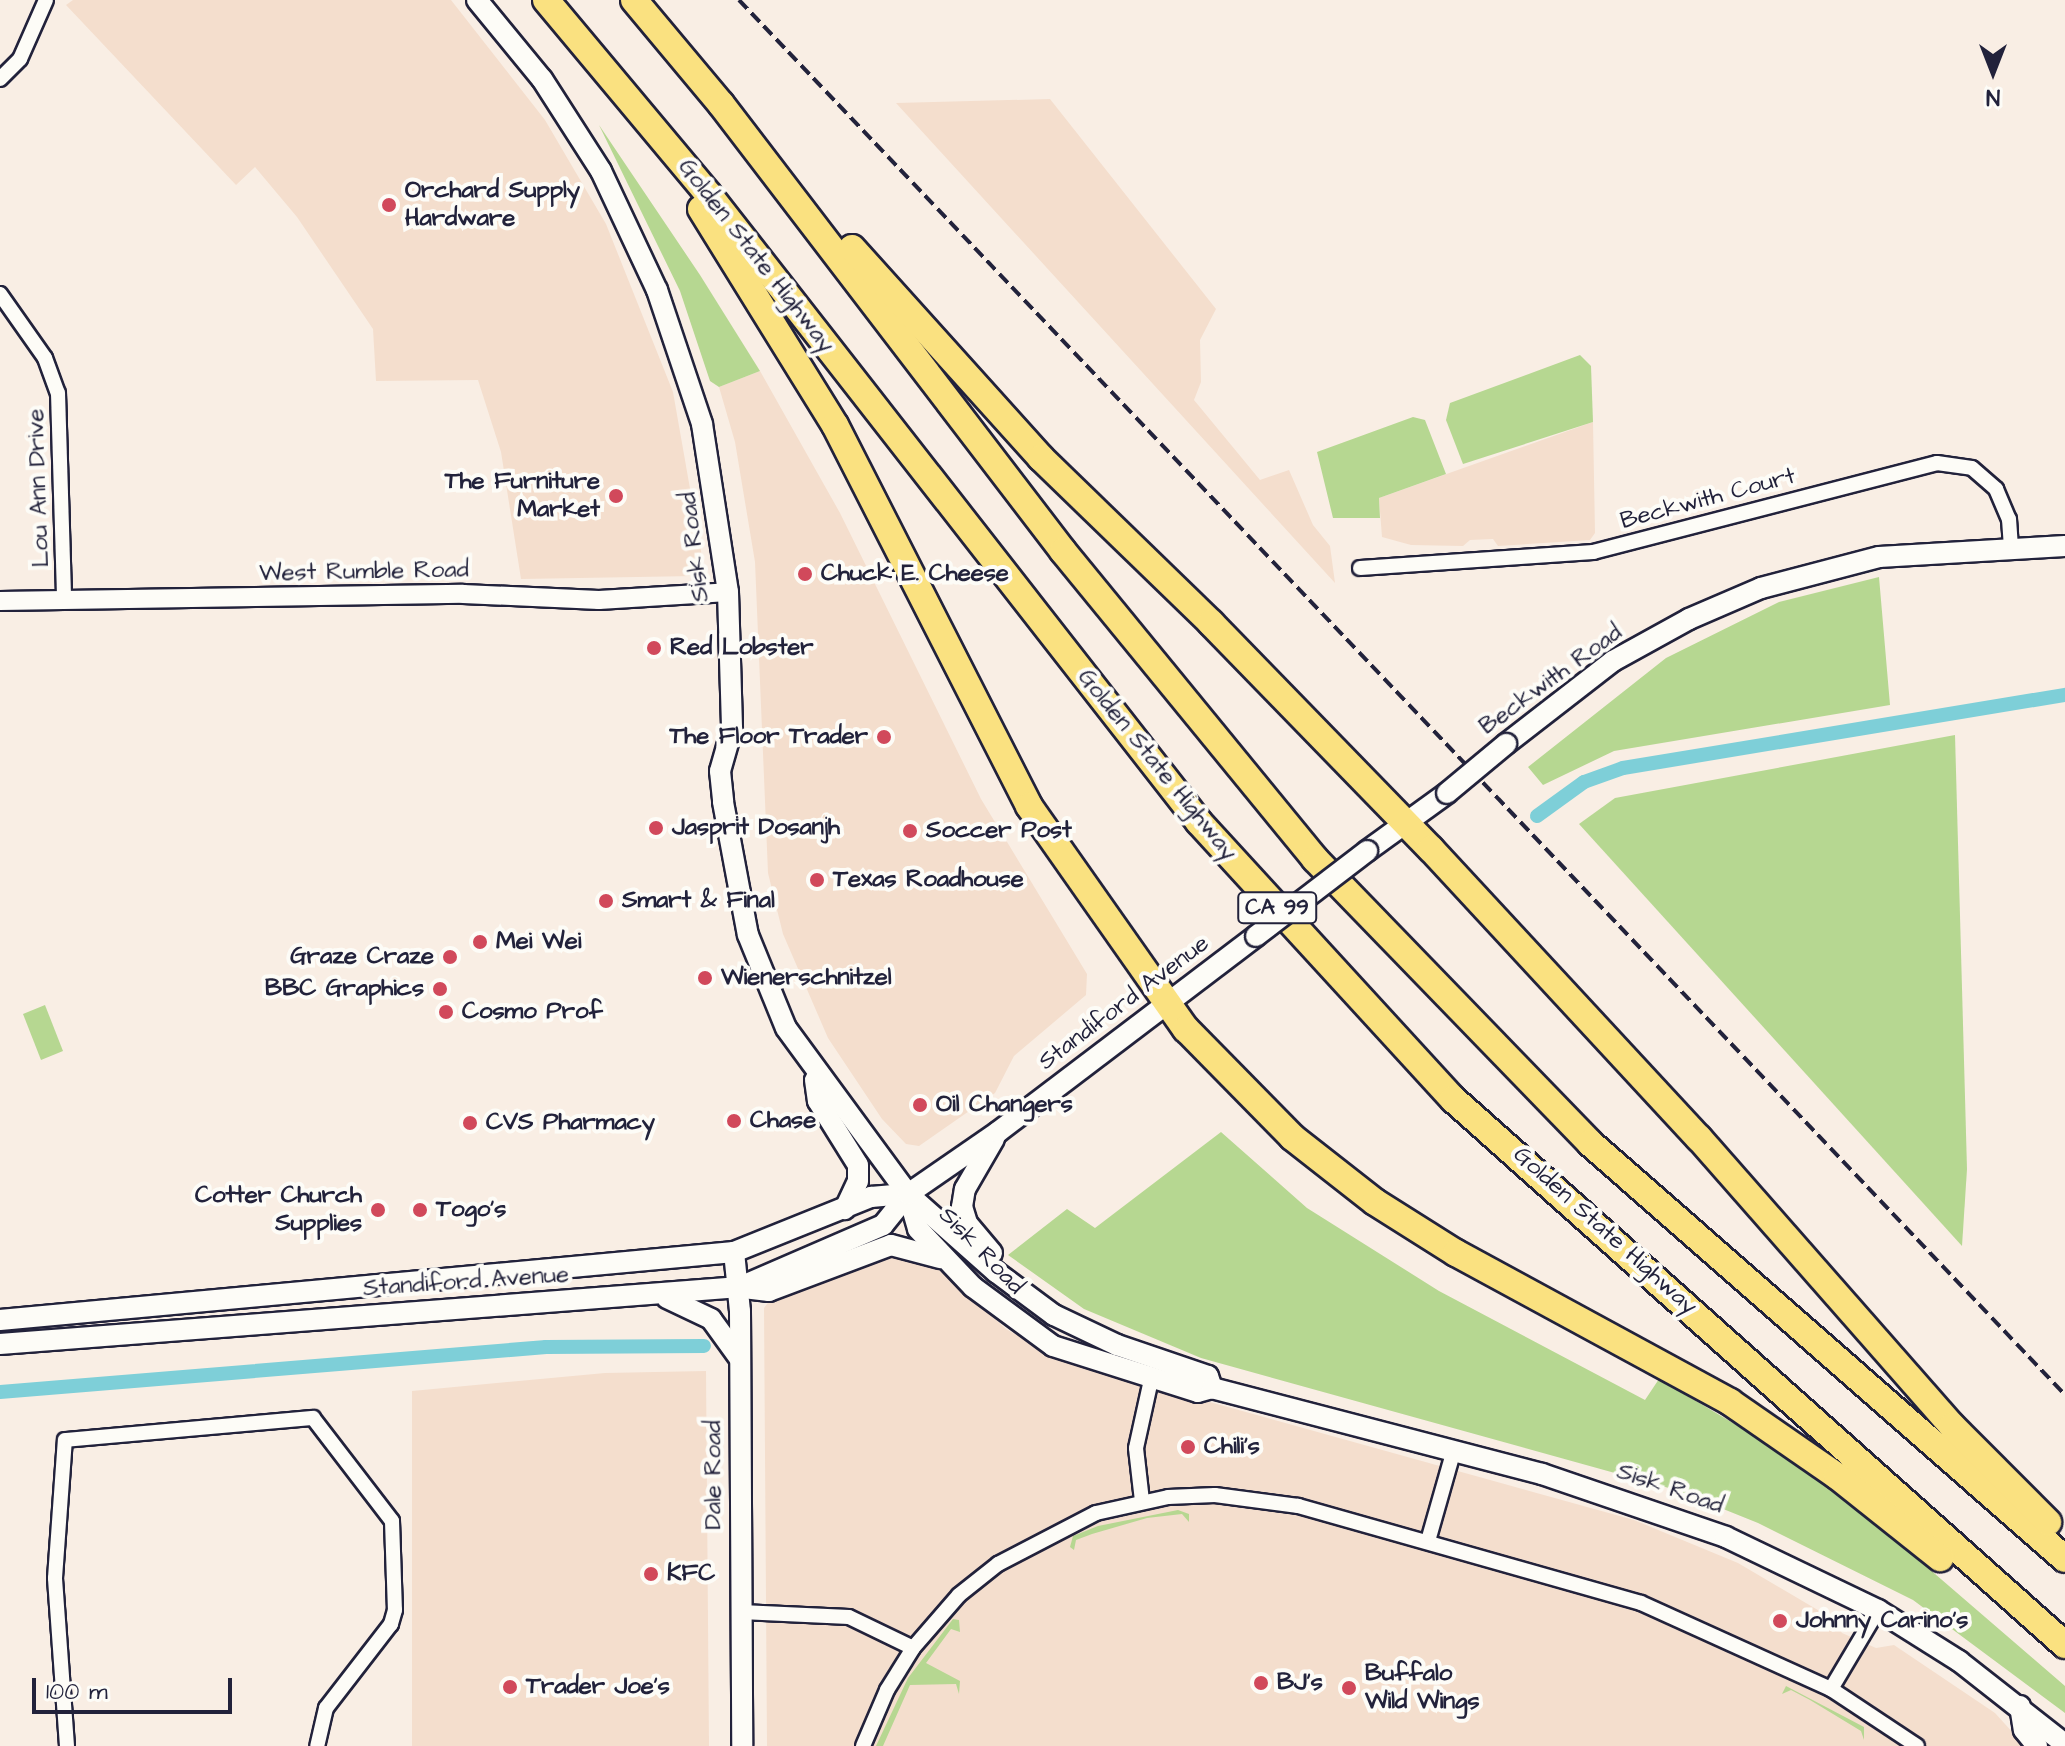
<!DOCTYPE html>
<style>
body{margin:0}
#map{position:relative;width:2065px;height:1746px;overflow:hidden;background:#f9eee4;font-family:"Architects Daughter",sans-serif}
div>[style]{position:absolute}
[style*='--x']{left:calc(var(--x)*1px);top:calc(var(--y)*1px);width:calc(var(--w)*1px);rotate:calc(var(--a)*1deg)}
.built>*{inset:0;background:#f4decd}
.green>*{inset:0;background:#b6d791}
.canal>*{height:14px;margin:-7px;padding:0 7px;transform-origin:7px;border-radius:7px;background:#7ecfd8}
.roads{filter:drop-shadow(2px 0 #22223b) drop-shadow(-2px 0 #22223b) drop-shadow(0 2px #22223b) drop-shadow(0 -2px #22223b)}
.minor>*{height:14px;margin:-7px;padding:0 7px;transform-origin:7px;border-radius:7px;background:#fdfcf7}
.tertiary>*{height:18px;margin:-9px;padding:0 9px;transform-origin:9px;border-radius:9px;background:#fdfcf7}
.secondary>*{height:20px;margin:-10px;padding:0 10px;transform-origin:10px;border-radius:10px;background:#fdfcf7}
.motorway>*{height:26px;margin:-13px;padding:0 13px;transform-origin:13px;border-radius:13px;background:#fae180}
.rail>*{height:4px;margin-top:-2px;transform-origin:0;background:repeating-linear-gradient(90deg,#22223b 0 12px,transparent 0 18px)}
.bridges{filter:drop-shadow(2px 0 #22223b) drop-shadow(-2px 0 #22223b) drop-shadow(0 2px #22223b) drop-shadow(0 -2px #22223b)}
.secondary-bridge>*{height:20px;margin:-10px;padding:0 10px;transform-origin:10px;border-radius:10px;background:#fdfcf7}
.dots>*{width:22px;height:22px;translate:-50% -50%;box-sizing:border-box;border:4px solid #fdfcf7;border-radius:50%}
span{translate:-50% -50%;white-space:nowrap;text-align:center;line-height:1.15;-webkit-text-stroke:8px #fdfcf7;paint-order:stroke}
.shield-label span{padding:2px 6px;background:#fdfcf7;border:2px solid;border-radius:6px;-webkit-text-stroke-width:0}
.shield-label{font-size:22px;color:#22223b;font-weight:700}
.poi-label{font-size:24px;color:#22223b;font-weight:700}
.left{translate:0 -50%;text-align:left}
.right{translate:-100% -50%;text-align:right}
.street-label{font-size:24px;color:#22223b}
.north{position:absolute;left:1953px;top:32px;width:80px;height:80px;-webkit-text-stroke:6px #fdfcf7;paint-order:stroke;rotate:180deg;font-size:22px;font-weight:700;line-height:32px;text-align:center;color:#22223b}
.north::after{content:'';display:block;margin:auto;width:28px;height:36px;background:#22223b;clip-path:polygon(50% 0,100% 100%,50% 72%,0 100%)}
.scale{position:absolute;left:32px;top:1678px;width:200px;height:36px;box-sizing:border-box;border:4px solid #22223b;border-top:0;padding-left:10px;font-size:24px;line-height:28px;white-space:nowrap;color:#22223b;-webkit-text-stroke:6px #fdfcf7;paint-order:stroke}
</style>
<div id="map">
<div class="built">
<i style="clip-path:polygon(73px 0,451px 0,545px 120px,606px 224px,673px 392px,704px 568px,695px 576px,521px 579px,501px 452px,478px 380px,376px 381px,373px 329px,297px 217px,255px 167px,236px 185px,66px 5px)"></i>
<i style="clip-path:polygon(1050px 99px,1216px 309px,1200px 340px,1201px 382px,1194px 400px,1260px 480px,1289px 470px,1313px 525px,1330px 546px,1335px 583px,896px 103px)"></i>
<i style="clip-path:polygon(760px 371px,840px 513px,981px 799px,1087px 974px,1086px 995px,1014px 1056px,995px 1093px,919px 1146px,906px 1144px,882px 1119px,828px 1038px,783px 934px,768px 873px,755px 562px,735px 442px,719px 387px)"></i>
<i style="clip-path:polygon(1593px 422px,1595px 533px,1590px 540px,1498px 546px,1493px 539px,1470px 540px,1463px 546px,1411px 545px,1382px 537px,1379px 498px)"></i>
<i style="clip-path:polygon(885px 1251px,933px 1263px,1006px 1329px,1038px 1347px,1116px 1376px,1634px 1520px,1738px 1563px,1833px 1619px,1842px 1633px,1876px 1648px,1894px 1645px,1995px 1713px,2025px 1746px,767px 1746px,764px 1308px,770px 1300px)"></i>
<i style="clip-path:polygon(706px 1371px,709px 1746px,412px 1746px,412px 1391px,605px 1373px)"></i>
</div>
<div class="green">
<i style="clip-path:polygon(599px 125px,700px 275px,760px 371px,719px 387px,710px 381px,680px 291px)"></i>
<i style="clip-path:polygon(1580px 355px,1591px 366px,1593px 422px,1463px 464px,1446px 420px,1450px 403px)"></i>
<i style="clip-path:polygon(1413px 417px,1425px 420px,1446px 474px,1379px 498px,1380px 518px,1333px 518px,1317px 452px)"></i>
<i style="clip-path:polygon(1879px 577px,1890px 705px,1614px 751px,1543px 785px,1528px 767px,1666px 658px,1779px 602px)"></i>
<i style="clip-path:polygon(1955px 735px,1967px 1169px,1962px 1246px,1579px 824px,1615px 798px)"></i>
<i style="clip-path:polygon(45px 1005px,63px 1051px,41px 1060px,23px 1014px)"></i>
<i style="clip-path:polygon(1221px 1132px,1307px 1208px,1439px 1291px,1645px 1400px,1659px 1379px,1780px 1451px,1891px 1536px,2065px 1686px,2065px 1713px,1913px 1600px,1758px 1523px,1676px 1490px,1201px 1358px,1084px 1309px,1008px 1255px,1067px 1209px,1095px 1228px)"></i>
<i style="clip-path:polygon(1178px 1510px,1189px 1514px,1189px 1522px,1182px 1514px,1147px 1518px,1092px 1534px,1076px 1540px,1074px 1550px,1070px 1547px,1073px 1536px,1098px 1526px)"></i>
<i style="clip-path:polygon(953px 1619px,959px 1620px,960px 1632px,951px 1629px,926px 1663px,960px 1681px,959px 1694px,956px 1684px,910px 1685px,883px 1746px,876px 1746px,908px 1678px)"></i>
<i style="clip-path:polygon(1786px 1686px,1864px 1727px,1864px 1740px,1861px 1731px,1810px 1700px,1791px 1690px,1782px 1694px)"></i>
</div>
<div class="canal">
<i style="--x:1537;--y:816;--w:58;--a:-35.9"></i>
<i style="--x:1584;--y:782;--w:41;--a:-19.7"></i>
<i style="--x:1623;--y:768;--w:448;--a:-9.4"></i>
<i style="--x:0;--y:1392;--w:548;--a:-4.71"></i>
<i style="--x:546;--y:1347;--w:158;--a:-0.4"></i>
</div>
<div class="roads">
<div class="minor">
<i style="--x:0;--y:79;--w:28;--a:-45"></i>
<i style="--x:20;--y:59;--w:64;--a:-66.2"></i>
<i style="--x:0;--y:294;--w:78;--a:54.9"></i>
<i style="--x:45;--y:358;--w:37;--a:70"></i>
<i style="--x:58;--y:393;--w:208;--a:88.3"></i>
<i style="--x:1360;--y:568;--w:234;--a:-3.9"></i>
<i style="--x:1593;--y:552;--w:355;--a:-14.5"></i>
<i style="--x:1937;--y:463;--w:35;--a:8"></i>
<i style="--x:1972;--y:468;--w:32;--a:41"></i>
<i style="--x:1996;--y:489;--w:33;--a:67"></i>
<i style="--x:2009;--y:519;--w:28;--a:86"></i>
<i style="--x:1142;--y:1501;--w:53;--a:-96.5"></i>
<i style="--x:1136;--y:1448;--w:70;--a:-77.6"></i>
<i style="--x:1428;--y:1541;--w:95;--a:-74.1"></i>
<i style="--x:741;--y:1612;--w:108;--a:2.7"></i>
<i style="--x:849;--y:1617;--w:71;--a:25.8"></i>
<i style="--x:1831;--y:1689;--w:92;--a:-59.3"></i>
<i style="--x:67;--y:1746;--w:168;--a:-94.1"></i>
<i style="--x:55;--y:1578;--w:138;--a:-85.9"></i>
<i style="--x:65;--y:1440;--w:249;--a:-5.1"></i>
<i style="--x:313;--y:1418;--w:130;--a:52.5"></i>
<i style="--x:392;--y:1521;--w:89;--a:88.1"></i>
<i style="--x:395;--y:1610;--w:15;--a:106"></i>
<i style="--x:391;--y:1624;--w:106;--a:127.7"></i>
<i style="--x:326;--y:1708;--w:39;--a:103"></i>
<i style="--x:863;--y:1746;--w:61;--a:-66.8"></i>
<i style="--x:887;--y:1690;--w:49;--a:-58.2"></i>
<i style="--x:913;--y:1648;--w:70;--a:-49"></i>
<i style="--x:959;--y:1595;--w:50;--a:-38.5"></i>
<i style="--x:998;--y:1564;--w:110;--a:-27.5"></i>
<i style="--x:1096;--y:1513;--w:74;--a:-12.5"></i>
<i style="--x:1168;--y:1497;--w:47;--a:-2.4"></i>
<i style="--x:1215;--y:1495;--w:84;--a:7.5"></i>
<i style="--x:1298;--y:1506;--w:356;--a:15.8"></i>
<i style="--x:1641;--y:1603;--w:209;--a:24.4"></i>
<i style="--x:1831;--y:1689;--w:103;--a:33.5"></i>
</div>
<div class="tertiary">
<i style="--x:0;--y:601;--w:463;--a:-0.9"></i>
<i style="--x:463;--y:594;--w:136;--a:2.5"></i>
<i style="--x:599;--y:600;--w:129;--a:-3.5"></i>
</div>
<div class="secondary">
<i style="--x:477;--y:0;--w:102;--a:50.6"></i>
<i style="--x:542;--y:79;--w:109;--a:57.3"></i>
<i style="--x:601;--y:171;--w:132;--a:64.8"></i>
<i style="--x:657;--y:290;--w:141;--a:71.4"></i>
<i style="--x:702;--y:424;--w:170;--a:81.2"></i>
<i style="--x:728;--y:592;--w:137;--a:88.3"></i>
<i style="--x:732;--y:729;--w:44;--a:105.9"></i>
<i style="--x:720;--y:771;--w:31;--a:84"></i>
<i style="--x:723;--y:802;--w:135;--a:79.4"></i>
<i style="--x:748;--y:935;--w:100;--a:67.8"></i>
<i style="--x:786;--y:1028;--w:206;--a:53.7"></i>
<i style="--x:908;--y:1194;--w:118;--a:41.6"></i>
<i style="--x:996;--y:1272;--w:72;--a:36.6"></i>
<i style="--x:1054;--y:1315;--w:70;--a:25.5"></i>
<i style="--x:1117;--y:1345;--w:96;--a:18.8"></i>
<i style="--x:1208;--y:1376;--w:13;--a:72"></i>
<i style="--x:1506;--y:744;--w:135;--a:-37.8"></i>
<i style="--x:1613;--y:661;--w:87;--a:-28.9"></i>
<i style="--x:1689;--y:619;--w:78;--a:-23.3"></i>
<i style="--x:1761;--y:588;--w:122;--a:-14.7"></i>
<i style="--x:1879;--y:557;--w:186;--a:-3.4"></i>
<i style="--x:1367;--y:851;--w:99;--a:-35.9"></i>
<i style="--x:815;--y:1080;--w:21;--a:82"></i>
<i style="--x:818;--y:1101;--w:75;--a:58"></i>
<i style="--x:858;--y:1165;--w:16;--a:90"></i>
<i style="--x:858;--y:1181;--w:31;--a:115"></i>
<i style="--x:908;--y:1194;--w:36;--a:74"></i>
<i style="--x:918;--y:1229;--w:80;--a:46.5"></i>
<i style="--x:973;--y:1287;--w:99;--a:36.4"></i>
<i style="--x:1053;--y:1346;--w:152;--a:17.6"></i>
<i style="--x:1198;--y:1392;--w:15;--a:-16"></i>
<i style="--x:1212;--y:1388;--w:341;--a:14.6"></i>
<i style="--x:1542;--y:1474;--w:194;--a:18.9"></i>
<i style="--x:1726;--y:1537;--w:169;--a:25.7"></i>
<i style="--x:1878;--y:1610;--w:96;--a:32.2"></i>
<i style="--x:1959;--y:1661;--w:135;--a:38.1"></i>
<i style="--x:734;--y:1252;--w:59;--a:84.2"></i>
<i style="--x:740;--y:1311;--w:435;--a:89.7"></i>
<i style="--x:992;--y:1253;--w:39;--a:-130"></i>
<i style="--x:967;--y:1223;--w:17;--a:-107"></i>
<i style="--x:962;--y:1207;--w:18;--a:-81"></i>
<i style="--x:965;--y:1189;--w:58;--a:-59.9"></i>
<i style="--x:744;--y:1288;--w:25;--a:7"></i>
<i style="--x:769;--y:1291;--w:130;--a:-20.7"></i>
<i style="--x:891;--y:1245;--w:51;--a:14.9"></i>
<i style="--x:667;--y:1298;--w:49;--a:25.5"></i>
<i style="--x:711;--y:1319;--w:49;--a:54.1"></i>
<i style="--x:0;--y:1320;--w:737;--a:-5.29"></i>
<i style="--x:734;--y:1252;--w:148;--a:-21.9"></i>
<i style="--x:871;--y:1197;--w:37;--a:-5"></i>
<i style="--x:0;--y:1344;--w:742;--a:-4.4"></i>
<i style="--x:740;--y:1287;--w:156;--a:-23.4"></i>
<i style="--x:883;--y:1225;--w:40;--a:-51"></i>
<i style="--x:908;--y:1194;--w:109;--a:-34.6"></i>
<i style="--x:998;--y:1132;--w:324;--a:-37.2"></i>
<i style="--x:2020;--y:1706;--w:24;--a:81"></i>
<i style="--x:2024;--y:1730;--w:21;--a:51"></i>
</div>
<div class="motorway">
<i style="--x:546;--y:0;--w:254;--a:50.1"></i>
<i style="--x:709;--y:195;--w:796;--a:51.99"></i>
<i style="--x:1199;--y:822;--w:376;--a:47.5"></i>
<i style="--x:1453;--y:1099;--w:820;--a:41.74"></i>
<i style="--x:634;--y:0;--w:136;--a:50.1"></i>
<i style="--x:721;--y:104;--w:563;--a:52.58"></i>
<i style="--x:1063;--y:551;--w:398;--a:50.7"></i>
<i style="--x:1315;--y:859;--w:395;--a:45.9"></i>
<i style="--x:1590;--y:1143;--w:631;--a:41.21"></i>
<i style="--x:701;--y:209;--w:254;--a:58.2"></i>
<i style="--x:835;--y:425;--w:428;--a:63"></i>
<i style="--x:1029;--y:806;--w:273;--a:54.9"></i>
<i style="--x:1186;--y:1029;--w:151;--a:45.5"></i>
<i style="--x:1292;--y:1137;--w:105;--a:38.1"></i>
<i style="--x:1375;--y:1202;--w:96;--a:32.2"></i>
<i style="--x:1456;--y:1253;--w:312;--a:28.5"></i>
<i style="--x:1730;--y:1402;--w:130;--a:34.7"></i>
<i style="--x:1837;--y:1476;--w:132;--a:38.5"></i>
<i style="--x:852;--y:248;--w:283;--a:48"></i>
<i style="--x:1041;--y:458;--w:237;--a:44.1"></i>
<i style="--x:1211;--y:623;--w:315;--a:45.8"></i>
<i style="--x:1431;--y:849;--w:394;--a:47.2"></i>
<i style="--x:1699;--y:1138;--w:383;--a:48.7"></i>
<i style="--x:1952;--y:1426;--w:136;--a:45"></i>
</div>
</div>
<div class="rail">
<i style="--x:739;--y:0;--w:1925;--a:46.45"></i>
</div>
<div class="bridges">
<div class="secondary-bridge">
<i style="--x:1447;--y:793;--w:77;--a:-39.7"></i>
<i style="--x:1256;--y:936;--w:140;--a:-37.4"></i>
</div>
</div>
<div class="dots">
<i style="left:389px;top:205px;background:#d1495b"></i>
<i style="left:616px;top:496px;background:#d1495b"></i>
<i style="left:805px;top:574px;background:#d1495b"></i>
<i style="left:654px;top:648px;background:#d1495b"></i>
<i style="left:884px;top:737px;background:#d1495b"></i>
<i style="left:656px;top:828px;background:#d1495b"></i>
<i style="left:910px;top:831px;background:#d1495b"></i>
<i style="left:817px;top:880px;background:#d1495b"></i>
<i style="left:606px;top:901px;background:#d1495b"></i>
<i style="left:480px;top:942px;background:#d1495b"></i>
<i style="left:450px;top:957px;background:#d1495b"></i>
<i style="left:705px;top:978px;background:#d1495b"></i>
<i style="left:440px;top:989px;background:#d1495b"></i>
<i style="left:446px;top:1012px;background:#d1495b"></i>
<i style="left:920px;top:1105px;background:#d1495b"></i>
<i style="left:734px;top:1121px;background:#d1495b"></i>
<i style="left:470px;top:1123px;background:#d1495b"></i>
<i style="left:378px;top:1210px;background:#d1495b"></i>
<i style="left:420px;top:1210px;background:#d1495b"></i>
<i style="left:1188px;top:1447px;background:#d1495b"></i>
<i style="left:651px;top:1574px;background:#d1495b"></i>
<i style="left:1780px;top:1621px;background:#d1495b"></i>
<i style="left:1261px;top:1683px;background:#d1495b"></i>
<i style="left:510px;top:1687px;background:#d1495b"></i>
<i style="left:1349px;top:1688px;background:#d1495b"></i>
</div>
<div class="shield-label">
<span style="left:1277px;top:908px">CA 99</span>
</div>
<div class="poi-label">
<span class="left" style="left:405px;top:205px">Orchard Supply<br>Hardware</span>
<span class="right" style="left:600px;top:496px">The Furniture<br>Market</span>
<span class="left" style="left:821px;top:574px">Chuck E. Cheese</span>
<span class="left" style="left:670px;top:648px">Red Lobster</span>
<span class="right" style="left:868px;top:737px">The Floor Trader</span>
<span class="left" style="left:672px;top:828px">Jasprit Dosanjh</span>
<span class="left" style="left:926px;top:831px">Soccer Post</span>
<span class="left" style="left:833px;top:880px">Texas Roadhouse</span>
<span class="left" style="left:622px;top:901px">Smart &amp; Final</span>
<span class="left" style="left:496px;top:942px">Mei Wei</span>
<span class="right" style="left:434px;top:957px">Graze Craze</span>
<span class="left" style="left:721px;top:978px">Wienerschnitzel</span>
<span class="right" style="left:424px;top:989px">BBC Graphics</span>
<span class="left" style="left:462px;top:1012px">Cosmo Prof</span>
<span class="left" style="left:936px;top:1105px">Oil Changers</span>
<span class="left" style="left:750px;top:1121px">Chase</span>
<span class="left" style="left:486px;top:1123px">CVS Pharmacy</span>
<span class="right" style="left:362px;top:1210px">Cotter Church<br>Supplies</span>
<span class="left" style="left:436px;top:1210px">Togo's</span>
<span class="left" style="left:1204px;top:1447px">Chili's</span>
<span class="left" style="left:667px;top:1574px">KFC</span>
<span class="left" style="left:1796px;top:1621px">Johnny Carino's</span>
<span class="left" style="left:1365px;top:1688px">Buffalo<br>Wild Wings</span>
<span class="left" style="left:1277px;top:1683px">BJ's</span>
<span class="left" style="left:526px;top:1687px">Trader Joe's</span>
</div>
<div class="street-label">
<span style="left:756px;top:256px;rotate:52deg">Golden State Highway</span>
<span style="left:39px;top:488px;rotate:-92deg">Lou Ann Drive</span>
<span style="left:1708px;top:499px;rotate:-15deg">Beckwith Court</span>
<span style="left:695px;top:547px;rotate:-97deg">Sisk Road</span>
<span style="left:364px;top:572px;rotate:-1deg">West Rumble Road</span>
<span style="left:1551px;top:680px;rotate:-36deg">Beckwith Road</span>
<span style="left:1157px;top:765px;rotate:51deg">Golden State Highway</span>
<span style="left:1124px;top:1003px;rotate:-37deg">Standiford Avenue</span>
<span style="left:1605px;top:1231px;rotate:42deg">Golden State Highway</span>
<span style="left:981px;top:1251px;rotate:46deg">Sisk Road</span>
<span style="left:466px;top:1282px;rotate:-4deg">Standiford Avenue</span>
<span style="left:714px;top:1475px;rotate:-90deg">Dale Road</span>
<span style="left:1670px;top:1489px;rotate:19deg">Sisk Road</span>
</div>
<div class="north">N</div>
<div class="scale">100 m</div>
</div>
